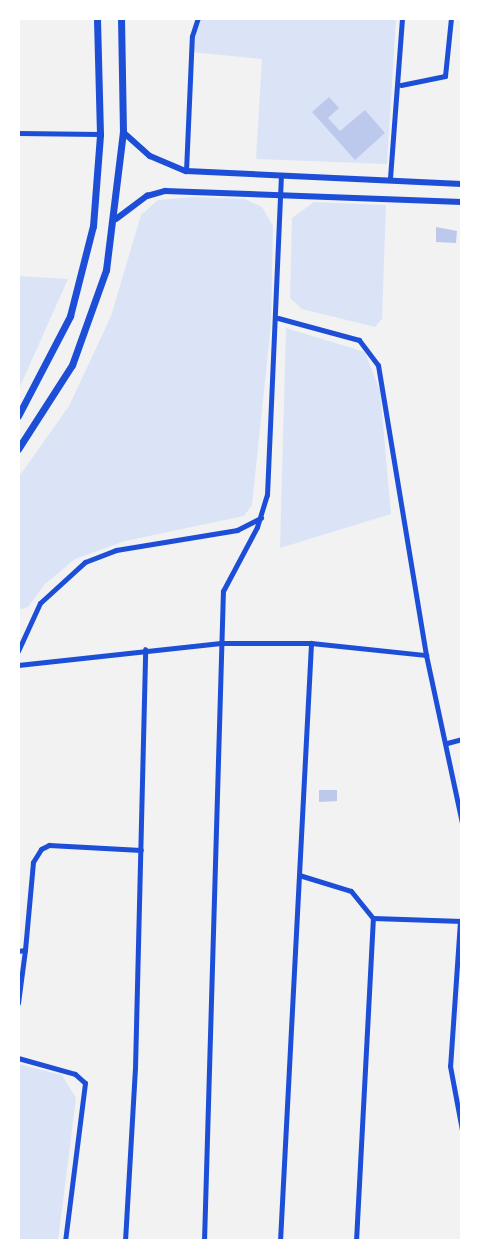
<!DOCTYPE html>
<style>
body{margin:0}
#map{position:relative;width:480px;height:1259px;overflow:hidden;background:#f2f2f2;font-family:Cabin,sans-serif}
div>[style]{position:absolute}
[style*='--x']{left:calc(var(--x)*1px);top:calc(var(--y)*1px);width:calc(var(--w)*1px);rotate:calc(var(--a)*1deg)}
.green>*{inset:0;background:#dbe4f7}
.building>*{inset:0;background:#bdc9ec}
.minor>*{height:5px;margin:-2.5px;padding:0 2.5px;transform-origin:2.5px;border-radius:2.5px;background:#1d4ed8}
.tertiary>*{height:6px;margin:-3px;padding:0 3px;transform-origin:3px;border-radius:3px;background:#1d4ed8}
.secondary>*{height:7px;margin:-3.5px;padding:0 3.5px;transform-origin:3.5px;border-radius:3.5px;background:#1d4ed8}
span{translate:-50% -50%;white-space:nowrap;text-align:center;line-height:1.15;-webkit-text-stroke:6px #fff;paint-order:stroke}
.frame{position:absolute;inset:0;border:20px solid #fff;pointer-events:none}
</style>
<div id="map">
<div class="green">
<i style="clip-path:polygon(201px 18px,396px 18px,387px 164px,256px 159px,262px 59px,191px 52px)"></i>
<i style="clip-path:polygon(192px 197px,245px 199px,262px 207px,273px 226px,271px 324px,252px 505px,244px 516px,125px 541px,75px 559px,45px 584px,28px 607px,18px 610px,18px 478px,69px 406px,111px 316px,141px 215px,158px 200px)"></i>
<i style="clip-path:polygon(314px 202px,386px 205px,382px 319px,375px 327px,302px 309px,290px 298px,292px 218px)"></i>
<i style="clip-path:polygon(18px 276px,68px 279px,18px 391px)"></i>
<i style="clip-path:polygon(286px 328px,365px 352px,380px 391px,391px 514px,280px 548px)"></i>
<i style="clip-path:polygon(18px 1064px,62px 1075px,76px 1098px,58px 1241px,18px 1241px)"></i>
</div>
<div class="building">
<i style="clip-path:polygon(329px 97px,339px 108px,328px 118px,340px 131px,365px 110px,385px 133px,355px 160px,312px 112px)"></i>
<i style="clip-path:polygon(436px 227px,457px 231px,456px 243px,436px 242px)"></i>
<i style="clip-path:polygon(319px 790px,337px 790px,337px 801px,319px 802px)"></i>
</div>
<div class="minor">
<i style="--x:401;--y:85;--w:45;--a:-11.6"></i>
<i style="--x:445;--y:76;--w:58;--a:-84.1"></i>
<i style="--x:18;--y:133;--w:82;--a:0.7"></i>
<i style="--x:186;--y:171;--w:135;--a:-87.5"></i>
<i style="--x:192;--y:36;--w:19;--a:-72"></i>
<i style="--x:390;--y:178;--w:160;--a:-85.7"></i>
<i style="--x:278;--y:318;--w:84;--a:15.2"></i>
<i style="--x:359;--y:340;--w:31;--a:53"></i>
<i style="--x:378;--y:365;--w:294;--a:80.6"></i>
<i style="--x:426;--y:655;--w:172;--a:77.9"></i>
<i style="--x:18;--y:651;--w:53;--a:-65.4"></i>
<i style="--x:40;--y:603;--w:61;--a:-42.3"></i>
<i style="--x:85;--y:562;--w:33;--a:-21"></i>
<i style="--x:116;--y:550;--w:123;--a:-9.4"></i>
<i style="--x:237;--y:530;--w:27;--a:-27"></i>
<i style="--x:18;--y:665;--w:204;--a:-6.2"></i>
<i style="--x:221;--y:643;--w:90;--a:0"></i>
<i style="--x:311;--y:643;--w:116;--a:6"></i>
<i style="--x:447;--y:743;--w:16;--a:-15"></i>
<i style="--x:299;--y:875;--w:54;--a:17.1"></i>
<i style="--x:351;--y:891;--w:35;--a:51"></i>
<i style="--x:373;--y:918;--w:89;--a:1.9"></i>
<i style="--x:460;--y:921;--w:145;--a:93.9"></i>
<i style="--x:450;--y:1066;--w:65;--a:79.4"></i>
<i style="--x:18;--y:951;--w:7;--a:-8"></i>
<i style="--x:25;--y:950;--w:88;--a:-84.8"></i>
<i style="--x:33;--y:862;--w:15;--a:-58"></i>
<i style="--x:41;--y:849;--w:9;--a:-27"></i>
<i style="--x:49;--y:845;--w:92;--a:3.1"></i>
<i style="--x:18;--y:1003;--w:53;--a:-82.5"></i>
<i style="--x:18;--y:1058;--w:59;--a:15.7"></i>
<i style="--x:75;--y:1074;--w:13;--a:42"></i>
<i style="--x:85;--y:1083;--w:159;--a:97.2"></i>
<i style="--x:125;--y:1241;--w:173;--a:-86.7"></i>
<i style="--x:135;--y:1068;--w:419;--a:-88.6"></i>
<i style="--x:204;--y:1241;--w:650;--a:-88.33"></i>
<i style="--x:223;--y:591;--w:72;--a:-62"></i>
<i style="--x:257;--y:527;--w:34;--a:-73"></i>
<i style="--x:267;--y:495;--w:319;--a:-87.5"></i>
<i style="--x:280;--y:1241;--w:599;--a:-87.03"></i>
<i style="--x:356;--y:1241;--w:323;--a:-87"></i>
</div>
<div class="tertiary">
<i style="--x:123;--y:132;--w:36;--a:42"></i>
<i style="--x:150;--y:156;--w:39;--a:23"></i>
<i style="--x:186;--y:171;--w:276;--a:2.7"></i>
<i style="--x:116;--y:219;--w:39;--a:-37"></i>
<i style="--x:147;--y:196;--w:19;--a:-16"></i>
<i style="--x:165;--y:191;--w:297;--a:2.1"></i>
</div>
<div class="secondary">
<i style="--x:18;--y:416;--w:113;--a:-62.5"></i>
<i style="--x:70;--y:316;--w:93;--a:-75.7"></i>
<i style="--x:93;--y:226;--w:92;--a:-85.6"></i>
<i style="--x:100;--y:134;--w:116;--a:-91.5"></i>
<i style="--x:18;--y:449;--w:100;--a:-57.3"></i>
<i style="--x:72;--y:365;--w:101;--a:-70.3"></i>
<i style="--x:106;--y:270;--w:139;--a:-83"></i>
<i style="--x:123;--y:132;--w:114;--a:-91"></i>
</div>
<div class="frame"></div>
</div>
